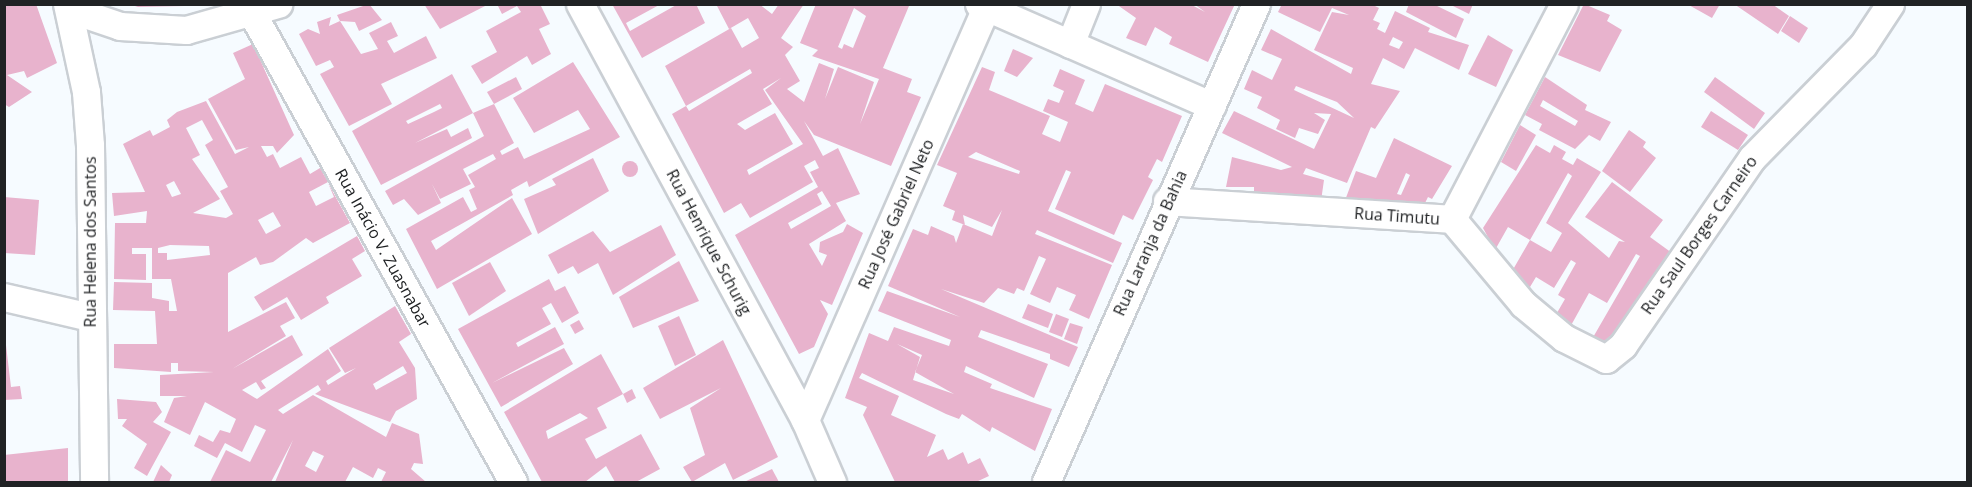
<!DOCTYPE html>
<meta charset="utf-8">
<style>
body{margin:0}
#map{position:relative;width:1972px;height:487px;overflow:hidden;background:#f6fbff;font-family:"Open Sans",sans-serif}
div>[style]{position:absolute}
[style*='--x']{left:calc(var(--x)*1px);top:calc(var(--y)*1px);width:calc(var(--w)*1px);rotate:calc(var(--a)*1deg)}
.building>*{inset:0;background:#e8b3cd}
.round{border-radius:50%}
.roads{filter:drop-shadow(2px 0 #cacfd4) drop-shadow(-2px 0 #cacfd4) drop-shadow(0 2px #cacfd4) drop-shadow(0 -2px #cacfd4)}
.street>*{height:27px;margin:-13.5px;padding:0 13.5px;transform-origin:13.5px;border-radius:13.5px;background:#fff}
span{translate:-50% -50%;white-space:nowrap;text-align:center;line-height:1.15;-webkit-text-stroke:6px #fff;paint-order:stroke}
.street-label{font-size:16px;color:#202224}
.frame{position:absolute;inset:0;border:6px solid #202224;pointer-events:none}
</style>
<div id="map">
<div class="building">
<i style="clip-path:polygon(4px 4px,36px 4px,57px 63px,27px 78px,24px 71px,7px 75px,32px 92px,9px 107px,4px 104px)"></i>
<i style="clip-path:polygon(129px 4px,185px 4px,185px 6px,138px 7px)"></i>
<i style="clip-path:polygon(369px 4px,382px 20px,359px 31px,355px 22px,340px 21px,337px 15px)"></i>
<i style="clip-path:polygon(424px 4px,489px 4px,440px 29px)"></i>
<i style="clip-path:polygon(497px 4px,540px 4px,550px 24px,539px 29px,551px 54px,532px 65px,527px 56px,482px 84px,471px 66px,497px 52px,486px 31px,521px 12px,517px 6px,502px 14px)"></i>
<i style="clip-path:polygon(612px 4px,661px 4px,626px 23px,630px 31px,678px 4px,696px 4px,705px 23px,642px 58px)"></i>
<i style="clip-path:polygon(evenodd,716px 4px,759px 4px,772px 14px,779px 4px,804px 4px,781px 38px,793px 47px,785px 55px,800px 81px,787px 89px,804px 102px,819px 63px,834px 69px,825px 99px,838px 67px,874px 82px,860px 124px,879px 79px,812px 56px,818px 50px,800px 43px,816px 4px,909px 6px,883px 68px,912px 79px,907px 92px,921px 97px,891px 166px,814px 135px,804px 121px,823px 156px,838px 148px,860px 194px,836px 203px,846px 221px,780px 262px,809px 244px,822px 266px,827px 255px,819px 252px,820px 242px,843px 232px,847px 224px,863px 233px,832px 305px,820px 300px,828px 314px,814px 347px,799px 354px,735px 235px,818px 187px,810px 172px,819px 168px,815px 160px,804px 166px,813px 182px,750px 218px,741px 203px,724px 213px,672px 114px,686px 106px,665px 66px,731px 28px,742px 48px,759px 38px,748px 18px,729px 29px,716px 4px,854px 8px,866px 16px,853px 48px,844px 44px,842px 49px,838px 47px,854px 8px,716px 4px,750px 69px,752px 73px,689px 111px,686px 106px,750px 69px,716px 4px,781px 78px,765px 90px,803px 144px,749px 175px,747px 170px,793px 144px,775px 113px,745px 130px,737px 124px,772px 104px,763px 89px,781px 78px,716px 4px,822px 191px,831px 206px,791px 229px,788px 223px,822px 204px,817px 194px,822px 191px)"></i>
<i style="clip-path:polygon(1116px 4px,1190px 4px,1205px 12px,1194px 4px,1235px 4px,1208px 62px,1169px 44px,1172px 37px,1155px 27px,1146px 46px,1126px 38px,1136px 18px)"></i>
<i style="clip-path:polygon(evenodd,1282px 4px,1371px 4px,1379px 8px,1373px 20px,1380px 23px,1377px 29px,1385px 33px,1395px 11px,1430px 28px,1428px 32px,1469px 45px,1459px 70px,1415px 48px,1404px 69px,1383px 58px,1371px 84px,1400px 91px,1375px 129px,1371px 127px,1347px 183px,1306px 168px,1303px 174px,1324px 180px,1321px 201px,1254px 200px,1254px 187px,1226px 187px,1232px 157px,1281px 170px,1292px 167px,1222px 133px,1234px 111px,1314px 149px,1331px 114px,1314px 113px,1325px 120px,1318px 134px,1299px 128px,1295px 138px,1276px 129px,1280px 120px,1257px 108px,1262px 97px,1244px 89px,1252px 70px,1272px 80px,1282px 59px,1261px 50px,1271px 29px,1351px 74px,1353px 68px,1314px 50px,1332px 12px,1349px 15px,1332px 8px,1320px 32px,1278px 12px,1282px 4px,1393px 37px,1403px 42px,1399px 49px,1389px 45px,1393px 37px,1282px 4px,1296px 86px,1337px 102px,1354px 118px,1294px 90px,1296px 86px)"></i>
<i style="clip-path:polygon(1409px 4px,1433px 4px,1464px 19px,1456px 38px,1406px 12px)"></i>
<i style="clip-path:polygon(1449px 4px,1473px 4px,1469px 14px)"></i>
<i style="clip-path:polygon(1584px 4px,1610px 15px,1607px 21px,1622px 30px,1600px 72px,1558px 55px)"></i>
<i style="clip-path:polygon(1687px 4px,1720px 4px,1712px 18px)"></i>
<i style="clip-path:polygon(1734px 4px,1772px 4px,1789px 16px,1778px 34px)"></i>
<i style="clip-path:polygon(1790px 16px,1808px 28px,1799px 43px,1781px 31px)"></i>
<i style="clip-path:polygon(331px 17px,329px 26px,340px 21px,361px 54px,378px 49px,369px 33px,391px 22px,398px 36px,387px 41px,394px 53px,426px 36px,437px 58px,381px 84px,392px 104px,349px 126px,320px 74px,334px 67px,330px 60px,316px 66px,299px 34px,308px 29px,320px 34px,317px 22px)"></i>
<i style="clip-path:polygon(1488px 35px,1513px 50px,1496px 87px,1468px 74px)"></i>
<i style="clip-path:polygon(evenodd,253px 44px,294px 135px,277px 153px,273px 146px,261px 146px,267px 157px,273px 154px,280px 168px,301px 157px,310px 174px,320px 168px,328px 182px,309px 192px,316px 206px,334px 197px,328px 183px,350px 223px,313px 243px,306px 238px,273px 262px,260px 265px,256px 257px,228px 273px,228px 332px,286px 302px,295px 318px,280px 326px,286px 336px,232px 369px,292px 335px,303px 355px,261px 381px,266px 388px,261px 390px,256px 382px,242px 390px,257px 399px,328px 349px,341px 371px,326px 381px,328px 385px,356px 368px,345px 373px,329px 348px,395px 306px,411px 334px,399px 342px,415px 368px,417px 399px,396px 411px,390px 422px,315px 394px,321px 390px,318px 385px,278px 410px,283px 414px,313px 395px,386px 437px,392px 423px,419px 434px,423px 464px,414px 463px,411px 469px,426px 482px,381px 482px,386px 472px,378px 468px,373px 478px,353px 467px,345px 482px,275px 482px,293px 440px,271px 482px,210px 482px,226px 450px,250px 462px,266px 430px,255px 425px,242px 452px,225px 443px,217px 458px,194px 446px,199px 435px,213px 442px,220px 430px,230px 433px,236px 419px,205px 402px,190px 435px,164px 422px,174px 398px,187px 396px,160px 396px,160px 375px,214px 372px,178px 371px,178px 363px,171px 363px,171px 372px,114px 368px,114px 344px,157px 344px,155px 311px,113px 310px,114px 282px,152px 283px,152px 298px,169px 301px,169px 311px,177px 311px,171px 279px,152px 279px,152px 248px,132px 248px,132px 254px,146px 254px,146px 280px,114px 279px,115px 223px,146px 223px,147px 211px,114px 216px,112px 193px,145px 192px,123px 144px,150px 130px,153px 136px,170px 127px,167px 120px,177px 112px,206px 101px,235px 154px,249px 147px,236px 150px,208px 99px,245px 79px,233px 53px,253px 44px,202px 120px,213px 140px,205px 145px,228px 187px,220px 191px,233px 214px,226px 218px,193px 213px,220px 199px,192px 159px,200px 155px,186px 128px,202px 120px,253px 44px,174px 181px,181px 194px,172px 197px,166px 185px,174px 181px,253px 44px,273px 212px,281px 226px,266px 234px,258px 220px,273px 212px,253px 44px,170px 245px,209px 246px,210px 255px,167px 260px,167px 253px,158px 253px,158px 248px,170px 245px,253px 44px,403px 366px,407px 373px,376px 390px,373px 384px,403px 366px,253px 44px,313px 451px,324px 456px,316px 472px,305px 466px,313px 451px)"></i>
<i style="clip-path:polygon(1013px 49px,1033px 58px,1017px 77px,1004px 71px)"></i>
<i style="clip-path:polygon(573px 62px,620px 137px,529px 187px,527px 181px,511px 190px,513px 195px,431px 241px,436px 250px,512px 198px,532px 234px,437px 289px,406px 229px,463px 197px,471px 212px,477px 209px,469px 190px,475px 187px,468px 175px,496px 159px,493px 154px,463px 169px,471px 184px,440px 199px,432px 184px,441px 203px,418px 215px,404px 199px,393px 205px,385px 191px,484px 136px,473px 113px,494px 104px,514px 143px,500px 151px,502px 155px,518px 147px,524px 159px,590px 129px,578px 110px,534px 133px,513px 98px)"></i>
<i style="clip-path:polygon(evenodd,982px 67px,995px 72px,989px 90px,1050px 116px,1042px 134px,1060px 142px,1068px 122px,1043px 111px,1048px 99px,1059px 103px,1064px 91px,1053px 86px,1060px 69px,1085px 80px,1075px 104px,1093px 112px,1105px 84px,1182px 116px,1162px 162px,1157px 159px,1148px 177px,1153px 180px,1133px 220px,1123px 215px,1114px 235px,1055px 209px,1071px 172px,1066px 170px,1048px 211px,1122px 243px,1113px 263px,1037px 230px,1035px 234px,1112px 265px,1089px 319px,1069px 310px,1076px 295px,1057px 287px,1050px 303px,1030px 294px,1046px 259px,1039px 256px,1024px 291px,1017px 288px,1014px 294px,998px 288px,984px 303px,941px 289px,1078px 347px,1069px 367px,1050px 359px,1050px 354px,981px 330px,978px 337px,1048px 364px,1034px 398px,966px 366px,964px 372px,992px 384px,990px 388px,1052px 409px,1035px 451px,992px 427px,990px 432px,962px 414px,959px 419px,946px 414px,862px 373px,859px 378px,899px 396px,891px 415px,936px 435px,927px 457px,943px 449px,948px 460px,963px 452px,968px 464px,980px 458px,989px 476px,976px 482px,895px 482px,863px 415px,867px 407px,845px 398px,869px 333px,888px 341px,894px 327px,949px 346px,951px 340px,878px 311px,887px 291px,960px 317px,888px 286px,913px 229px,928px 235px,931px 226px,954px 236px,956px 243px,963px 224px,992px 236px,1002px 210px,992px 227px,963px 215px,965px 225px,952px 220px,955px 211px,943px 206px,957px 173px,937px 165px,982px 67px,976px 152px,1020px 171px,1019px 174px,968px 157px,976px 152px,982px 67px,897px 344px,922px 355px,915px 372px,954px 394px,913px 380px,920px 357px,897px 344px)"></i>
<i style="clip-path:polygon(evenodd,452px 74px,473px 113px,415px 143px,447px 129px,451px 137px,468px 128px,472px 138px,381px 185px,352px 131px,452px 74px,440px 104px,442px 108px,434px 112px,408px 124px,406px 121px,440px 104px)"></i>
<i style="clip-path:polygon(516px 77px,522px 89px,494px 104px,487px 92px)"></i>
<i style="clip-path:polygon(evenodd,1545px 77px,1587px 105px,1585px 110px,1611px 122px,1600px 141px,1589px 135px,1575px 149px,1539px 130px,1542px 124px,1525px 115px,1545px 77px,1543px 100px,1578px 121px,1575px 126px,1540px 106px,1543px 100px)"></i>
<i style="clip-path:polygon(1715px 77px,1765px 113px,1754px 129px,1704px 92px)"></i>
<i style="clip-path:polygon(1711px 111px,1748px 135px,1738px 150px,1701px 127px)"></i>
<i style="clip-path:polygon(1520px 125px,1536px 135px,1516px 171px,1501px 162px)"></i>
<i style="clip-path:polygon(1629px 130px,1646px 142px,1643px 147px,1656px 158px,1630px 192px,1602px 171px)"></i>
<i style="clip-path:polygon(evenodd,1394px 138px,1452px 166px,1432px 199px,1428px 197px,1423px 207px,1344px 203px,1356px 171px,1376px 178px,1394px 138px,1406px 173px,1410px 175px,1401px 195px,1397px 194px,1406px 173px)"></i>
<i style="clip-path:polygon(evenodd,1536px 145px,1550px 153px,1554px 145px,1566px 152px,1562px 159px,1573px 165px,1577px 158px,1601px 172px,1568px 223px,1609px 258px,1619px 241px,1625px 242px,1585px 217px,1612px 182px,1663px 220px,1650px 237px,1672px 253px,1603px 355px,1588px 346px,1640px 256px,1636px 254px,1607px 303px,1589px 293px,1569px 329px,1554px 318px,1565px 299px,1558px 295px,1576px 263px,1571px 260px,1554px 288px,1536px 277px,1527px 292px,1511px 273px,1530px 240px,1508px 227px,1495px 250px,1483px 228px,1536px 145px,1568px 173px,1572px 176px,1546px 223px,1562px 233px,1551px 252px,1530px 240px,1568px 173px)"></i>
<i style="clip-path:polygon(593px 158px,609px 191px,538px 234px,524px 199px,556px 185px,552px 179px)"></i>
<i class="round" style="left:622px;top:161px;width:16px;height:16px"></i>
<i style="clip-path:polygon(4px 197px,39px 200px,35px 255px,4px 253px)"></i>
<i style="clip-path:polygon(661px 225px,676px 255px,613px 295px,598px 263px,578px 274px,573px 266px,558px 274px,548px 255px,593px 231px,610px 252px)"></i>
<i style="clip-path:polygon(357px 236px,365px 251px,352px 259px,362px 276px,326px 297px,329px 303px,301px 320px,287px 297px,263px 311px,254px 297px)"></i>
<i style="clip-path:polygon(679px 261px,699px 301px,633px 328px,619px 297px)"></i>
<i style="clip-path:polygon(490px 262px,506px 291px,469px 316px,452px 283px)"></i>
<i style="clip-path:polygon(549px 279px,555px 291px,565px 286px,579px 313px,562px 323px,551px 303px,542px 308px,551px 324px,516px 343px,518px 347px,555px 327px,564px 344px,492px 383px,564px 348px,573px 364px,501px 407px,458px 329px)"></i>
<i style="clip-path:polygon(1028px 304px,1053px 314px,1048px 328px,1022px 318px)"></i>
<i style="clip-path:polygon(1056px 314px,1069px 319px,1062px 337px,1049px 332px)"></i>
<i style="clip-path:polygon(679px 316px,696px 355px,675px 366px,658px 326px)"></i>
<i style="clip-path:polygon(579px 320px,584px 329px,575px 334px,570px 325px)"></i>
<i style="clip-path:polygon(1070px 323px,1083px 327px,1077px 344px,1064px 339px)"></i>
<i style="clip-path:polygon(723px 340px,778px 457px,733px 480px,725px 463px,692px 482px,683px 467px,705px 455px,690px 408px,721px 388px,660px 419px,643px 388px)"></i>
<i style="clip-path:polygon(6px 345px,11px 387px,20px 386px,22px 399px,4px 400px)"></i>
<i style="clip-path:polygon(evenodd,601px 354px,623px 394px,597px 408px,607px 428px,585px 439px,596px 459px,641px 434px,660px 469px,636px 482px,615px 482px,606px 466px,585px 482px,542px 482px,504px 412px,601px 354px,580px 413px,588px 418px,548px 439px,546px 431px,580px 413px)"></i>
<i style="clip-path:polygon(632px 389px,636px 398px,627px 403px,623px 394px)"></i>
<i style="clip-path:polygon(117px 399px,156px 402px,162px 412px,153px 422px,171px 432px,147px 476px,134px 468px,147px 444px,122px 426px,127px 419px,118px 419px)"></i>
<i style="clip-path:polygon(68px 448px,68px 482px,4px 482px,4px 455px)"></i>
<i style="clip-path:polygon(161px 465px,172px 475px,169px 482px,153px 482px)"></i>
<i style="clip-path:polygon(772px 469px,779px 482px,744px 482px)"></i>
</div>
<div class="roads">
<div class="street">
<i style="--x:67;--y:4;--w:90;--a:77.8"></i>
<i style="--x:86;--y:92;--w:53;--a:85.7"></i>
<i style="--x:90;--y:145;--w:337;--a:89.3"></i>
<i style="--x:580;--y:4;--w:473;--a:61.6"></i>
<i style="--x:805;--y:420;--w:68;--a:66.5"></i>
<i style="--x:979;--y:4;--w:254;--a:23.6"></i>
<i style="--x:70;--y:9;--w:53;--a:18.8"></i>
<i style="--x:120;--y:26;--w:66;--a:3.5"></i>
<i style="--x:186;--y:30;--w:96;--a:-15.8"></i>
<i style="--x:252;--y:13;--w:537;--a:60.9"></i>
<i style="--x:1070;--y:44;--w:43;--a:-68.2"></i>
<i style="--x:1167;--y:201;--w:286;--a:3.6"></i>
<i style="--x:1452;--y:219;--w:111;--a:50.1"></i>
<i style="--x:1523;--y:304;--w:53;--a:39.7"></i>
<i style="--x:1564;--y:338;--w:47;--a:26.6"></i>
<i style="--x:1606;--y:359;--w:22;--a:-39"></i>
<i style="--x:1623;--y:345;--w:227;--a:-55.4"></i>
<i style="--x:1752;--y:158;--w:158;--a:-45.5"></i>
<i style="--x:1863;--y:45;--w:49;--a:-56.6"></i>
<i style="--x:1452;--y:219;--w:242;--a:-62.5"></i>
<i style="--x:4;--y:297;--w:88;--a:13.1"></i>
<i style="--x:805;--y:420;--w:450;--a:-66.3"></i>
<i style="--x:1046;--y:482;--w:522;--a:-66.28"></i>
</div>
</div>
<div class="street-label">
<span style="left:896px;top:214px;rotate:-66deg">Rua José Gabriel Neto</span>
<span style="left:1397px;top:216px;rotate:4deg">Rua Timutu</span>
<span style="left:1699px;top:235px;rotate:-55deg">Rua Saul Borges Carneiro</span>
<span style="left:90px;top:242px;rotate:-90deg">Rua Helena dos Santos</span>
<span style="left:709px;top:242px;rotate:62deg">Rua Henrique Schurig</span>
<span style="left:1150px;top:243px;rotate:-66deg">Rua Laranja da Bahia</span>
<span style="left:383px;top:248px;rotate:61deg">Rua Inácio V. Zuasnabar</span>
</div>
<div class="frame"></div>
</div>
